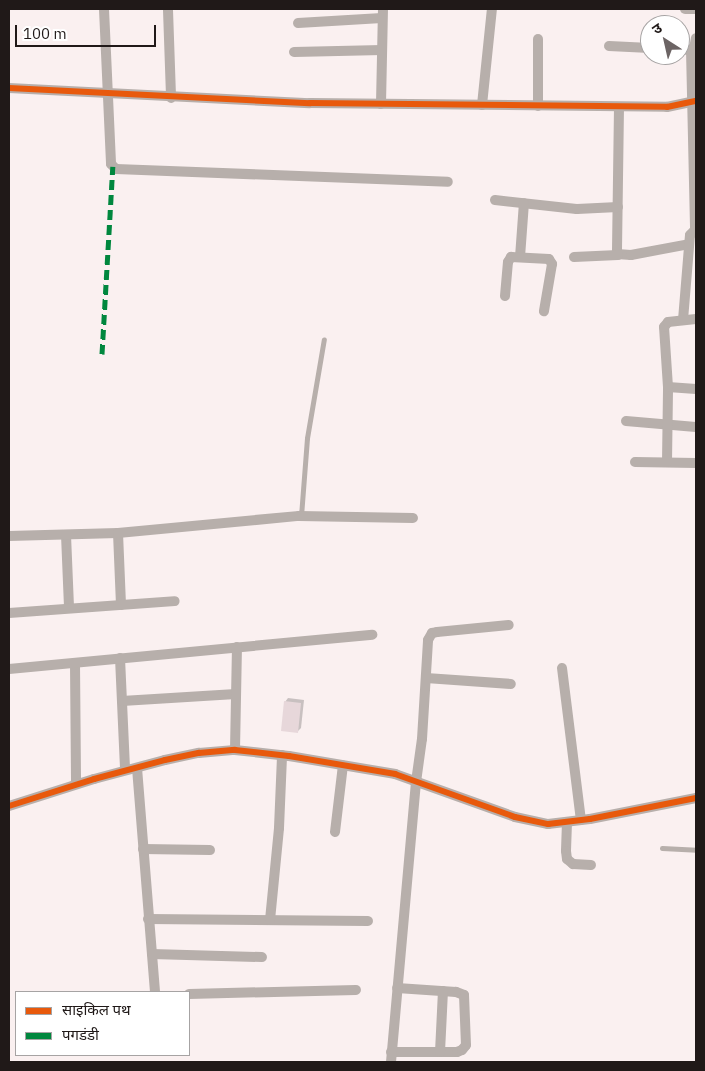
<!DOCTYPE html>
<meta charset="utf-8">
<style>
body{margin:0}
#map{position:relative;width:705px;height:1071px;overflow:hidden;background:#faf0f0;font-family:"IBM Plex Sans","Noto Sans Devanagari",sans-serif}
div>[style]{position:absolute}
[style*='--x']{left:calc(var(--x)*1px);top:calc(var(--y)*1px);width:calc(var(--w)*1px);rotate:calc(var(--a)*1deg)}
.shadow>*{inset:0;background:#0003}
.building>*{inset:0;background:#e7d7da}
.service>*{height:5px;margin:-2.5px;padding:0 2.5px;transform-origin:2.5px;border-radius:2.5px;background:#b7afab}
.minor>*{height:10px;margin:-5px;padding:0 5px;transform-origin:5px;border-radius:5px;background:#b7afab}
.quiet>*{height:5px;margin-top:-2.5px;transform-origin:0;background:repeating-linear-gradient(90deg,#00873e 0 10px,transparent 0 15px)}
.cycleway>*{height:6px;margin:-3px;padding:0 3px;transform-origin:3px;border-radius:3px;background:#e8590c}
span{translate:-50% -50%;white-space:nowrap;text-align:center;line-height:1.15;-webkit-text-stroke:4px #fff;paint-order:stroke}
.frame{position:absolute;inset:0;border:10px solid #201918;pointer-events:none}
.legend{position:absolute;left:15px;top:991px;width:175px;height:65px;box-sizing:border-box;background:#fff;border:1px solid #a6a3a3;margin:0;padding:6px 9px;list-style:none;font-size:15px;color:#201918}
.legend li{display:flex;align-items:center;gap:10px;height:25px}
.legend b{width:25px;border:1px solid #a6a3a3}
.north{position:absolute;left:640px;top:15px;width:50px;height:50px;box-sizing:border-box;background:#fff;border:1px solid #a6a3a3;border-radius:50%;rotate:325deg;font-size:14px;font-weight:700;line-height:20px;text-align:center;color:#201918}
.north::after{content:'';display:block;margin:auto;width:18px;height:22px;background:#6c6464;clip-path:polygon(50% 0,100% 100%,50% 72%,0 100%)}
.scale{position:absolute;left:15px;top:25px;width:141px;height:22px;box-sizing:border-box;border:2px solid #201918;border-top:0;padding-left:6px;font-size:15px;line-height:18px;white-space:nowrap;color:#201918;-webkit-text-stroke:4px #fff;paint-order:stroke}
</style>
<div id="map">
<div class="shadow">
<i style="clip-path:polygon(288px 698px,304px 700px,301px 728px,298px 731px,285px 702px)"></i>
</div>
<div class="building">
<i style="clip-path:polygon(284px 701px,301px 703px,298px 733px,281px 731px)"></i>
</div>
<div class="service">
<i style="--x:301;--y:516;--w:78;--a:-85.6"></i>
<i style="--x:307;--y:438;--w:100;--a:-80.3"></i>
<i style="--x:662;--y:848;--w:34;--a:3"></i>
</div>
<div class="minor">
<i style="--x:104;--y:9;--w:155;--a:87.4"></i>
<i style="--x:111;--y:164;--w:7;--a:45"></i>
<i style="--x:116;--y:169;--w:332;--a:2.2"></i>
<i style="--x:685;--y:9;--w:11;--a:0"></i>
<i style="--x:168;--y:10;--w:88;--a:88"></i>
<i style="--x:298;--y:23;--w:84;--a:-3.4"></i>
<i style="--x:609;--y:46;--w:41;--a:2.8"></i>
<i style="--x:680;--y:50;--w:14;--a:-4"></i>
<i style="--x:694;--y:49;--w:11;--a:-80"></i>
<i style="--x:691;--y:50;--w:179;--a:88.7"></i>
<i style="--x:294;--y:52;--w:88;--a:-1.3"></i>
<i style="--x:9;--y:88;--w:301;--a:2.9"></i>
<i style="--x:310;--y:103;--w:357;--a:0.6"></i>
<i style="--x:667;--y:107;--w:30;--a:-12"></i>
<i style="--x:381;--y:104;--w:95;--a:-88.8"></i>
<i style="--x:482;--y:105;--w:97;--a:-84.1"></i>
<i style="--x:538;--y:106;--w:67;--a:-90"></i>
<i style="--x:619;--y:107;--w:147;--a:90.8"></i>
<i style="--x:617;--y:254;--w:14;--a:4"></i>
<i style="--x:631;--y:255;--w:59;--a:-10.7"></i>
<i style="--x:495;--y:200;--w:82;--a:6.3"></i>
<i style="--x:577;--y:209;--w:41;--a:-2.8"></i>
<i style="--x:520;--y:257;--w:54;--a:-85.8"></i>
<i style="--x:574;--y:257;--w:44;--a:-2.6"></i>
<i style="--x:505;--y:296;--w:34;--a:-85"></i>
<i style="--x:508;--y:262;--w:6;--a:-59"></i>
<i style="--x:511;--y:257;--w:38;--a:3"></i>
<i style="--x:549;--y:259;--w:6;--a:59"></i>
<i style="--x:552;--y:264;--w:48;--a:99.7"></i>
<i style="--x:683;--y:320;--w:85;--a:-85.3"></i>
<i style="--x:690;--y:235;--w:8;--a:-45"></i>
<i style="--x:668;--y:387;--w:28;--a:4"></i>
<i style="--x:626;--y:421;--w:70;--a:4.9"></i>
<i style="--x:635;--y:462;--w:61;--a:0.9"></i>
<i style="--x:667;--y:462;--w:75;--a:-89.2"></i>
<i style="--x:668;--y:387;--w:60;--a:-93.8"></i>
<i style="--x:664;--y:327;--w:6;--a:-51"></i>
<i style="--x:668;--y:322;--w:28;--a:-6"></i>
<i style="--x:118;--y:533;--w:72;--a:87.6"></i>
<i style="--x:66;--y:535;--w:73;--a:87.6"></i>
<i style="--x:9;--y:536;--w:109;--a:-1.6"></i>
<i style="--x:118;--y:533;--w:182;--a:-5.4"></i>
<i style="--x:299;--y:516;--w:114;--a:1"></i>
<i style="--x:9;--y:613;--w:166;--a:-4.1"></i>
<i style="--x:120;--y:658;--w:112;--a:87.4"></i>
<i style="--x:75;--y:664;--w:120;--a:89.5"></i>
<i style="--x:562;--y:668;--w:153;--a:82.9"></i>
<i style="--x:9;--y:669;--w:365;--a:-5.4"></i>
<i style="--x:426;--y:678;--w:85;--a:4"></i>
<i style="--x:122;--y:701;--w:114;--a:-3.5"></i>
<i style="--x:235;--y:750;--w:103;--a:-88.9"></i>
<i style="--x:137;--y:768;--w:225;--a:85.4"></i>
<i style="--x:9;--y:806;--w:89;--a:-17.6"></i>
<i style="--x:94;--y:779;--w:73;--a:-15"></i>
<i style="--x:165;--y:760;--w:35;--a:-12"></i>
<i style="--x:199;--y:753;--w:36;--a:-5"></i>
<i style="--x:235;--y:750;--w:54;--a:6.3"></i>
<i style="--x:289;--y:756;--w:108;--a:9.6"></i>
<i style="--x:395;--y:774;--w:127;--a:19.7"></i>
<i style="--x:515;--y:817;--w:34;--a:12"></i>
<i style="--x:548;--y:824;--w:42;--a:-6.8"></i>
<i style="--x:590;--y:819;--w:108;--a:-11.2"></i>
<i style="--x:567;--y:822;--w:29;--a:92"></i>
<i style="--x:566;--y:851;--w:8;--a:83"></i>
<i style="--x:567;--y:859;--w:8;--a:40"></i>
<i style="--x:573;--y:864;--w:18;--a:3"></i>
<i style="--x:335;--y:832;--w:67;--a:-83.2"></i>
<i style="--x:143;--y:849;--w:67;--a:0.9"></i>
<i style="--x:148;--y:919;--w:220;--a:0.5"></i>
<i style="--x:270;--y:920;--w:92;--a:-84.4"></i>
<i style="--x:279;--y:828;--w:73;--a:-87.6"></i>
<i style="--x:152;--y:954;--w:110;--a:1.6"></i>
<i style="--x:189;--y:994;--w:167;--a:-1.4"></i>
<i style="--x:391;--y:1052;--w:66;--a:0"></i>
<i style="--x:457;--y:1052;--w:5;--a:-22"></i>
<i style="--x:462;--y:1050;--w:6;--a:-51"></i>
<i style="--x:466;--y:1045;--w:50;--a:-92.3"></i>
<i style="--x:464;--y:995;--w:9;--a:-159"></i>
<i style="--x:456;--y:992;--w:59;--a:-176.1"></i>
<i style="--x:440;--y:1052;--w:61;--a:-87.2"></i>
<i style="--x:391;--y:1062;--w:281;--a:-84.9"></i>
<i style="--x:416;--y:782;--w:43;--a:-82.1"></i>
<i style="--x:422;--y:739;--w:99;--a:-86.5"></i>
<i style="--x:428;--y:640;--w:8;--a:-60"></i>
<i style="--x:432;--y:633;--w:5;--a:-11"></i>
<i style="--x:437;--y:632;--w:72;--a:-5.6"></i>
</div>
<div class="quiet">
<i style="--x:102;--y:354;--w:188;--a:-86.7"></i>
</div>
<div class="cycleway">
<i style="--x:9;--y:88;--w:301;--a:2.9"></i>
<i style="--x:310;--y:103;--w:357;--a:0.6"></i>
<i style="--x:667;--y:107;--w:30;--a:-12"></i>
<i style="--x:9;--y:806;--w:89;--a:-17.6"></i>
<i style="--x:94;--y:779;--w:73;--a:-15"></i>
<i style="--x:165;--y:760;--w:35;--a:-12"></i>
<i style="--x:199;--y:753;--w:36;--a:-5"></i>
<i style="--x:235;--y:750;--w:54;--a:6.3"></i>
<i style="--x:289;--y:756;--w:108;--a:9.6"></i>
<i style="--x:395;--y:774;--w:127;--a:19.7"></i>
<i style="--x:515;--y:817;--w:34;--a:12"></i>
<i style="--x:548;--y:824;--w:42;--a:-6.8"></i>
<i style="--x:590;--y:819;--w:108;--a:-11.2"></i>
</div>
<div class="frame"></div>
<ul class="legend">
<li><b style="height:6px;background:#e8590c"></b>साइकिल पथ</li>
<li><b style="height:6px;background:#00873e"></b>पगडंडी</li>
</ul>
<div class="north">उ</div>
<div class="scale">100 m</div>
</div>
